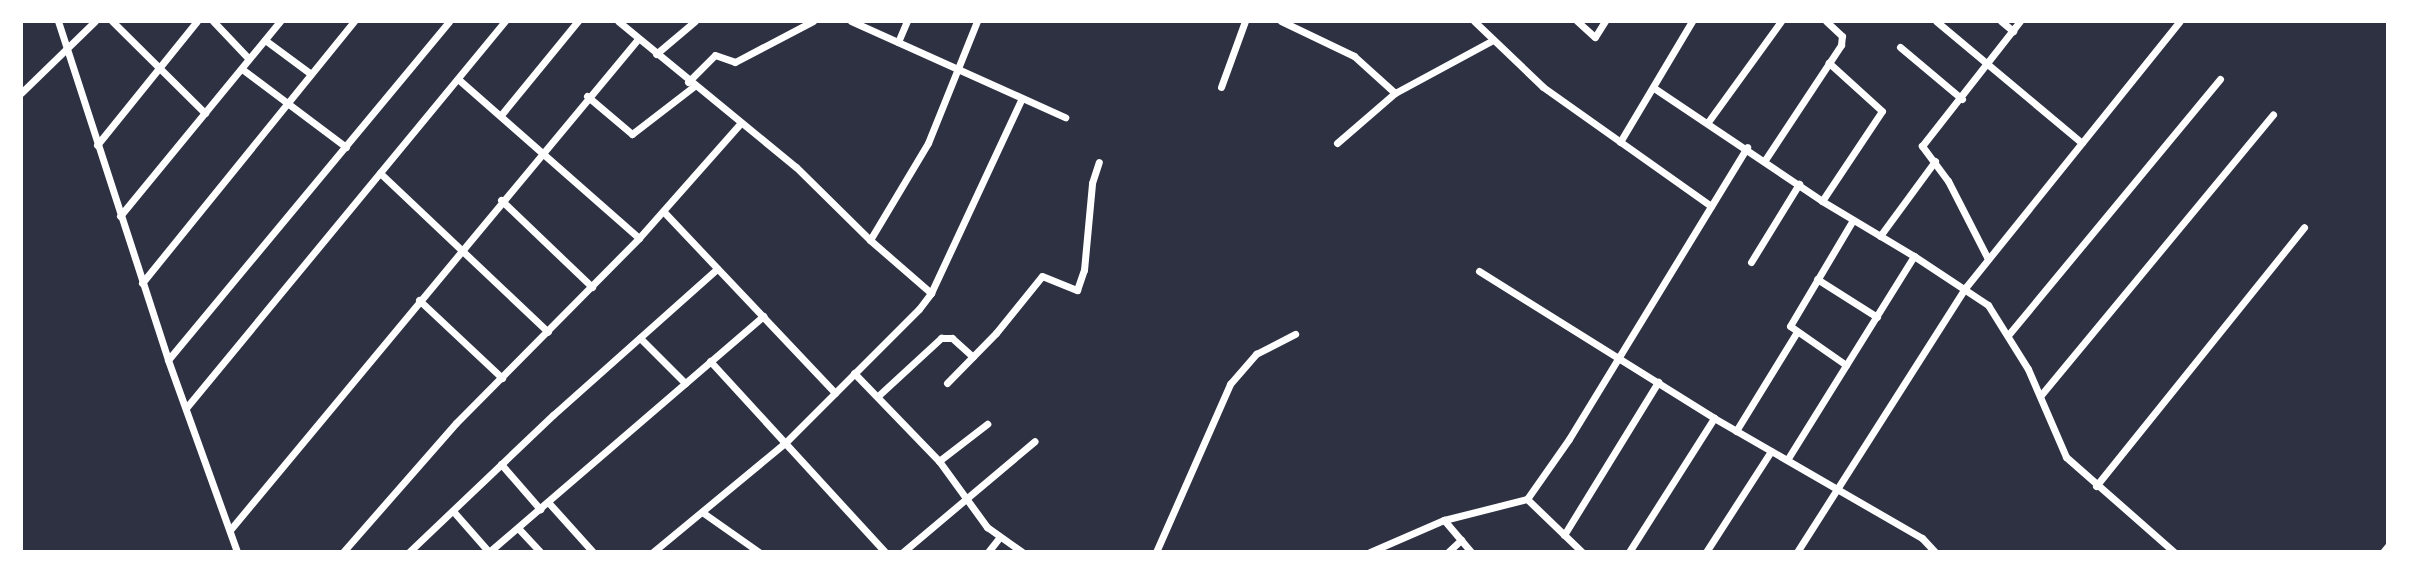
<!DOCTYPE html>
<style>
body{margin:0}
#map{position:relative;width:2409px;height:573px;overflow:hidden;background:#2d3142;font-family:Lato,sans-serif}
div>[style]{position:absolute}
[style*='--x']{left:calc(var(--x)*1px);top:calc(var(--y)*1px);width:calc(var(--w)*1px);rotate:calc(var(--a)*1deg)}
.minor>*{height:7px;margin:-3.5px;padding:0 3.5px;transform-origin:3.5px;border-radius:3.5px;background:#fff}
span{translate:-50% -50%;white-space:nowrap;text-align:center;line-height:1.15;-webkit-text-stroke:6px #fff;paint-order:stroke}
.frame{position:absolute;inset:0;border:23px solid #fff;pointer-events:none}
</style>
<div id="map">
<div class="minor">
<i style="--x:58;--y:21;--w:356;--a:72"></i>
<i style="--x:168;--y:360;--w:204;--a:70.2"></i>
<i style="--x:112;--y:21;--w:131;--a:44.7"></i>
<i style="--x:213;--y:21;--w:52;--a:46.5"></i>
<i style="--x:618;--y:21;--w:230;--a:39.4"></i>
<i style="--x:796;--y:167;--w:104;--a:44.6"></i>
<i style="--x:870;--y:240;--w:113;--a:-59.1"></i>
<i style="--x:928;--y:143;--w:131;--a:-68.1"></i>
<i style="--x:851;--y:21;--w:235;--a:24.2"></i>
<i style="--x:1281;--y:21;--w:81;--a:25.6"></i>
<i style="--x:1354;--y:56;--w:55;--a:42.1"></i>
<i style="--x:1474;--y:21;--w:95;--a:43.7"></i>
<i style="--x:1543;--y:87;--w:206;--a:35.3"></i>
<i style="--x:1577;--y:21;--w:24;--a:42"></i>
<i style="--x:1595;--y:37;--w:19;--a:-58"></i>
<i style="--x:1936;--y:21;--w:190;--a:39.9"></i>
<i style="--x:2001;--y:21;--w:16;--a:40"></i>
<i style="--x:265;--y:40;--w:57;--a:36.5"></i>
<i style="--x:898;--y:42;--w:23;--a:-67"></i>
<i style="--x:1900;--y:47;--w:81;--a:40"></i>
<i style="--x:656;--y:54;--w:51;--a:-40.2"></i>
<i style="--x:242;--y:69;--w:130;--a:36.9"></i>
<i style="--x:458;--y:79;--w:241;--a:41.3"></i>
<i style="--x:688;--y:82;--w:38;--a:-45"></i>
<i style="--x:715;--y:55;--w:21;--a:19"></i>
<i style="--x:735;--y:62;--w:88;--a:-27.7"></i>
<i style="--x:1221;--y:87;--w:70;--a:-70"></i>
<i style="--x:1654;--y:88;--w:202;--a:33.9"></i>
<i style="--x:1822;--y:201;--w:107;--a:30.9"></i>
<i style="--x:1914;--y:256;--w:240;--a:121.9"></i>
<i style="--x:21;--y:93;--w:103;--a:-44.2"></i>
<i style="--x:587;--y:96;--w:59;--a:40.2"></i>
<i style="--x:632;--y:134;--w:77;--a:-37.6"></i>
<i style="--x:501;--y:115;--w:122;--a:-50.7"></i>
<i style="--x:1708;--y:122;--w:125;--a:-54.1"></i>
<i style="--x:1620;--y:142;--w:141;--a:-59.2"></i>
<i style="--x:1337;--y:143;--w:77;--a:-40.8"></i>
<i style="--x:1395;--y:93;--w:111;--a:-28.4"></i>
<i style="--x:97;--y:145;--w:159;--a:-51.1"></i>
<i style="--x:1765;--y:160;--w:138;--a:-56.5"></i>
<i style="--x:1841;--y:45;--w:9;--a:-84"></i>
<i style="--x:1842;--y:36;--w:22;--a:-137"></i>
<i style="--x:380;--y:173;--w:231;--a:43.4"></i>
<i style="--x:501;--y:200;--w:126;--a:43.7"></i>
<i style="--x:1822;--y:201;--w:108;--a:-56.3"></i>
<i style="--x:1882;--y:111;--w:72;--a:-137.8"></i>
<i style="--x:664;--y:212;--w:249;--a:46.6"></i>
<i style="--x:120;--y:216;--w:252;--a:-50.6"></i>
<i style="--x:1880;--y:236;--w:93;--a:-53.7"></i>
<i style="--x:870;--y:240;--w:81;--a:41"></i>
<i style="--x:1914;--y:256;--w:89;--a:33.5"></i>
<i style="--x:1988;--y:305;--w:75;--a:58"></i>
<i style="--x:2028;--y:369;--w:96;--a:66.6"></i>
<i style="--x:2066;--y:457;--w:144;--a:41.3"></i>
<i style="--x:1988;--y:259;--w:88;--a:-117.1"></i>
<i style="--x:1948;--y:181;--w:44;--a:-126.6"></i>
<i style="--x:1922;--y:146;--w:159;--a:-51.9"></i>
<i style="--x:1751;--y:262;--w:92;--a:-58.4"></i>
<i style="--x:1479;--y:271;--w:277;--a:32"></i>
<i style="--x:1714;--y:418;--w:240;--a:30"></i>
<i style="--x:1922;--y:538;--w:19;--a:47"></i>
<i style="--x:1817;--y:279;--w:71;--a:32.3"></i>
<i style="--x:142;--y:283;--w:337;--a:-51"></i>
<i style="--x:419;--y:300;--w:114;--a:43.2"></i>
<i style="--x:2009;--y:334;--w:331;--a:-50.4"></i>
<i style="--x:640;--y:338;--w:64;--a:45"></i>
<i style="--x:168;--y:360;--w:440;--a:-50.3"></i>
<i style="--x:710;--y:361;--w:259;--a:47.5"></i>
<i style="--x:1846;--y:365;--w:68;--a:-145.1"></i>
<i style="--x:1790;--y:326;--w:123;--a:-59.3"></i>
<i style="--x:854;--y:373;--w:122;--a:46"></i>
<i style="--x:939;--y:461;--w:82;--a:54"></i>
<i style="--x:987;--y:527;--w:43;--a:35.5"></i>
<i style="--x:947;--y:383;--w:70;--a:-45.6"></i>
<i style="--x:996;--y:333;--w:73;--a:-51.1"></i>
<i style="--x:1042;--y:276;--w:38;--a:22"></i>
<i style="--x:1077;--y:290;--w:21;--a:-71"></i>
<i style="--x:1084;--y:270;--w:87;--a:-84.7"></i>
<i style="--x:1092;--y:183;--w:22;--a:-72"></i>
<i style="--x:2041;--y:395;--w:364;--a:-50.4"></i>
<i style="--x:878;--y:396;--w:86;--a:-42.6"></i>
<i style="--x:941;--y:338;--w:11;--a:0"></i>
<i style="--x:952;--y:338;--w:28;--a:42"></i>
<i style="--x:186;--y:408;--w:502;--a:-50.5"></i>
<i style="--x:1736;--y:431;--w:116;--a:-58.4"></i>
<i style="--x:939;--y:461;--w:61;--a:-37.6"></i>
<i style="--x:501;--y:464;--w:60;--a:49.1"></i>
<i style="--x:2096;--y:486;--w:332;--a:-51.2"></i>
<i style="--x:1527;--y:499;--w:76;--a:43.9"></i>
<i style="--x:548;--y:502;--w:67;--a:48"></i>
<i style="--x:453;--y:511;--w:55;--a:48.7"></i>
<i style="--x:702;--y:512;--w:70;--a:35.1"></i>
<i style="--x:1444;--y:520;--w:42;--a:49.8"></i>
<i style="--x:518;--y:528;--w:33;--a:47"></i>
<i style="--x:230;--y:530;--w:638;--a:-50.27"></i>
<i style="--x:1564;--y:535;--w:180;--a:-58.4"></i>
<i style="--x:343;--y:552;--w:171;--a:-48.8"></i>
<i style="--x:456;--y:423;--w:260;--a:-45.3"></i>
<i style="--x:639;--y:238;--w:151;--a:-48.5"></i>
<i style="--x:409;--y:552;--w:199;--a:-43.6"></i>
<i style="--x:553;--y:415;--w:220;--a:-41.7"></i>
<i style="--x:489;--y:552;--w:362;--a:-40.7"></i>
<i style="--x:653;--y:552;--w:173;--a:-39.6"></i>
<i style="--x:786;--y:442;--w:188;--a:-45"></i>
<i style="--x:919;--y:309;--w:20;--a:-53"></i>
<i style="--x:931;--y:293;--w:213;--a:-65"></i>
<i style="--x:903;--y:552;--w:172;--a:-40.1"></i>
<i style="--x:988;--y:552;--w:18;--a:-52"></i>
<i style="--x:1156;--y:552;--w:184;--a:-66.2"></i>
<i style="--x:1230;--y:384;--w:40;--a:-49"></i>
<i style="--x:1256;--y:354;--w:44;--a:-27.1"></i>
<i style="--x:1370;--y:552;--w:81;--a:-23.4"></i>
<i style="--x:1444;--y:520;--w:86;--a:-14.2"></i>
<i style="--x:1527;--y:499;--w:73;--a:-55"></i>
<i style="--x:1569;--y:439;--w:342;--a:-58.6"></i>
<i style="--x:1448;--y:552;--w:18;--a:-43"></i>
<i style="--x:1629;--y:552;--w:159;--a:-57.6"></i>
<i style="--x:1706;--y:552;--w:120;--a:-57.2"></i>
<i style="--x:1797;--y:552;--w:314;--a:-57.5"></i>
<i style="--x:1966;--y:287;--w:341;--a:-51.2"></i>
<i style="--x:2383;--y:552;--w:8;--a:-50"></i>
</div>
<div class="frame"></div>
</div>
